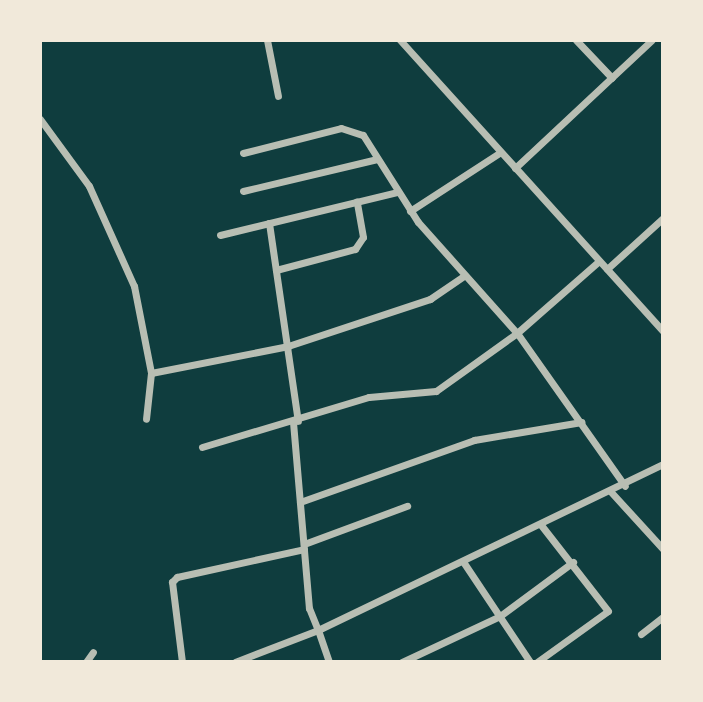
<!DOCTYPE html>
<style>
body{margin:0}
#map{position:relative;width:703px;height:702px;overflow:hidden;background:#0f3d3e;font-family:"Asap Condensed",sans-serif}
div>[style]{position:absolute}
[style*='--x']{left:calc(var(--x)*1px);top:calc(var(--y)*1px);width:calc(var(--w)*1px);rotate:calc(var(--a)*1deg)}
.minor>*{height:7px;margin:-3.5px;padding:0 3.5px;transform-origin:3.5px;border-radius:3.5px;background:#b8beb3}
span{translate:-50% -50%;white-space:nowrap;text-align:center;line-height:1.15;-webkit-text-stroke:6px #f1e9da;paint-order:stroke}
.frame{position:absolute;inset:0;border:42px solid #f1e9da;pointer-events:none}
</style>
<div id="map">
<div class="minor">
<i style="--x:267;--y:40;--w:57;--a:78.9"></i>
<i style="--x:400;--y:40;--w:392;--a:47.9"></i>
<i style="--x:576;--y:40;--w:52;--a:46.5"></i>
<i style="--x:40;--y:119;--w:83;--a:53.8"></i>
<i style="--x:89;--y:186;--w:110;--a:65.8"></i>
<i style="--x:134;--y:286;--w:89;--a:78.9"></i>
<i style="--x:151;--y:373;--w:46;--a:96.2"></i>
<i style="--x:243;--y:153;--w:101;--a:-14.3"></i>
<i style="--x:341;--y:128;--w:23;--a:18"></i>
<i style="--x:363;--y:135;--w:103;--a:57.7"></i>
<i style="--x:418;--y:222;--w:149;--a:48.3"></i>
<i style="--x:517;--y:333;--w:187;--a:54.8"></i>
<i style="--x:515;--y:168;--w:187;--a:-43.1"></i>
<i style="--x:243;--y:191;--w:138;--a:-13.4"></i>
<i style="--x:410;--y:211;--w:108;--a:-33"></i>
<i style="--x:269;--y:223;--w:200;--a:81.7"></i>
<i style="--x:220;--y:235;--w:183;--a:-13.6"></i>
<i style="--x:607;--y:269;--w:76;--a:-42.3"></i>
<i style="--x:276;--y:270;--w:82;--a:-14.9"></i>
<i style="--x:355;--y:249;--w:14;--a:-56"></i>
<i style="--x:363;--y:237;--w:36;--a:-100"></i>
<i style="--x:151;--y:373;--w:140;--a:-11.1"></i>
<i style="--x:288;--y:346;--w:150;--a:-18.3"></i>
<i style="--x:430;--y:299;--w:42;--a:-34.4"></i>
<i style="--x:293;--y:422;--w:187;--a:85.1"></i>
<i style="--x:309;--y:608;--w:24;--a:68"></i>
<i style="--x:318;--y:630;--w:383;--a:-25.7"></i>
<i style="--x:202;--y:447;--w:174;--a:-16.7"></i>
<i style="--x:369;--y:397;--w:67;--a:-5.1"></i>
<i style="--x:436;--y:391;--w:100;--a:-35.6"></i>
<i style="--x:517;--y:333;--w:109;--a:-41.3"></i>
<i style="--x:611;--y:492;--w:77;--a:47.6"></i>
<i style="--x:300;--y:502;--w:185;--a:-19.6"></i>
<i style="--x:474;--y:440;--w:109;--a:-9.5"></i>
<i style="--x:304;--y:544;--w:110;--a:-20.3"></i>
<i style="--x:464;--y:563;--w:119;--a:56.3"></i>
<i style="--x:641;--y:634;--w:28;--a:-38"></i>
<i style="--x:86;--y:662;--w:12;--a:-55"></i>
<i style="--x:182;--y:662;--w:81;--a:-97.1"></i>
<i style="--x:172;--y:582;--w:7;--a:-45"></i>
<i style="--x:177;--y:577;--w:130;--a:-12.4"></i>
<i style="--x:235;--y:662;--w:89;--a:-21.1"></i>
<i style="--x:318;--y:630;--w:34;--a:71"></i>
<i style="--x:402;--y:662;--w:108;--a:-25.1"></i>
<i style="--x:500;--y:616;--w:91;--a:-36.5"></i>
<i style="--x:537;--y:662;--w:87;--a:-35.7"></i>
<i style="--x:608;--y:611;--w:109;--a:-127.9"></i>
</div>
<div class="frame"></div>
</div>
